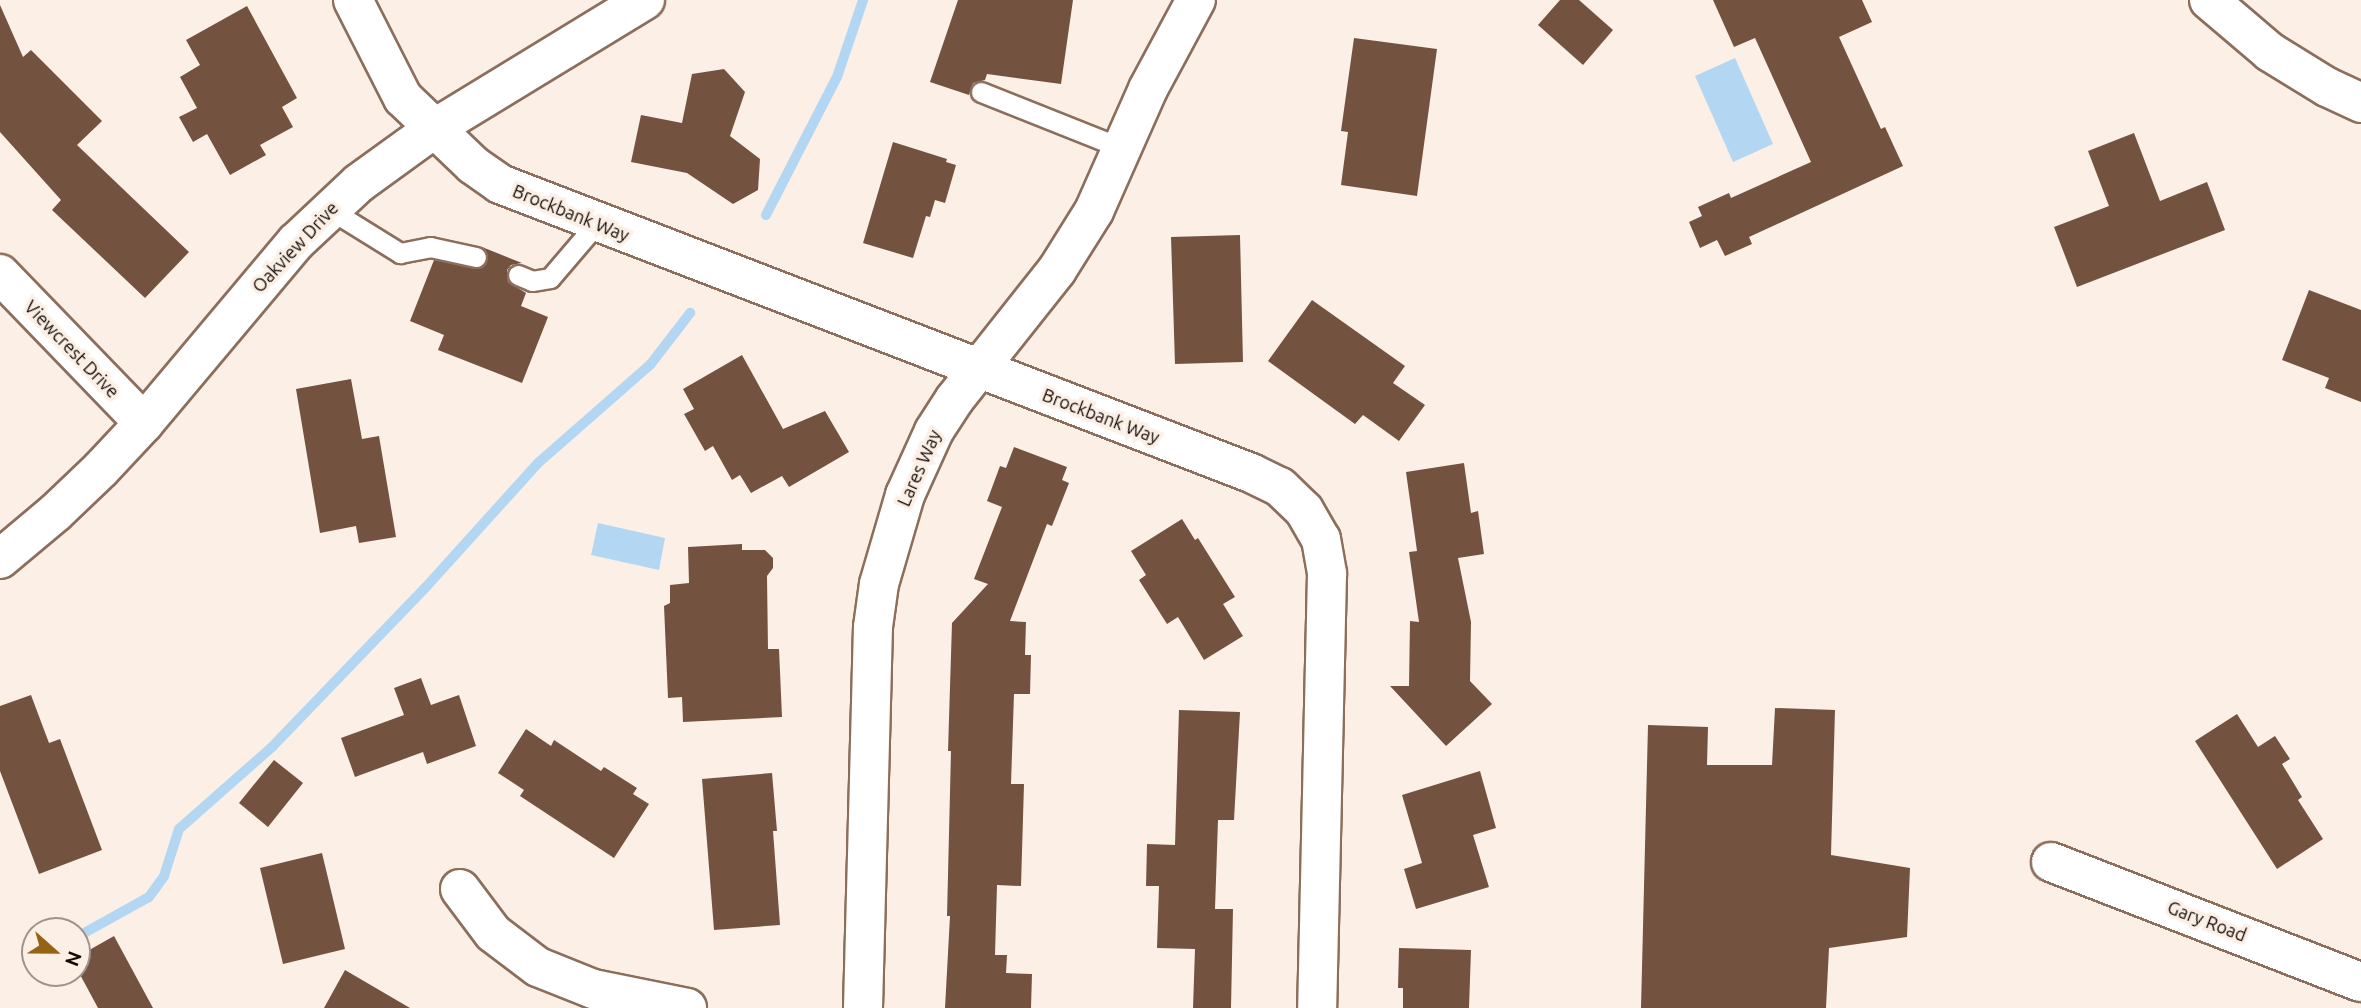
<!DOCTYPE html>
<style>
body{margin:0}
#map{position:relative;width:2361px;height:1008px;overflow:hidden;background:#fcefe6;font-family:Ubuntu,sans-serif}
div>[style]{position:absolute}
[style*='--x']{left:calc(var(--x)*1px);top:calc(var(--y)*1px);width:calc(var(--w)*1px);rotate:calc(var(--a)*1deg)}
.water>*{inset:0;background:#b3d7f2}
.stream>*{height:10px;margin:-5px;padding:0 5px;transform-origin:5px;border-radius:5px;background:#b3d7f2}
.building>*{inset:0;background:#745240}
.roads{filter:drop-shadow(2px 0 #8b6e5b) drop-shadow(-2px 0 #8b6e5b) drop-shadow(0 2px #8b6e5b) drop-shadow(0 -2px #8b6e5b)}
.service>*{height:19px;margin:-9.5px;padding:0 9.5px;transform-origin:9.5px;border-radius:9.5px;background:#fff}
.minor>*{height:38px;margin:-19px;padding:0 19px;transform-origin:19px;border-radius:19px;background:#fff}
.tertiary>*{height:38px;margin:-19px;padding:0 19px;transform-origin:19px;border-radius:19px;background:#fff}
span{translate:-50% -50%;white-space:nowrap;text-align:center;line-height:1.15;-webkit-text-stroke:7px #fcefe6;paint-order:stroke}
.street-label{font-size:18px;color:#140904}
.north{position:absolute;left:21px;top:917px;width:70px;height:70px;box-sizing:border-box;background:#fcefe6;border:2px solid #9f938c;border-radius:50%;rotate:111deg;font-size:19px;font-weight:700;line-height:28px;text-align:center;color:#140904}
.north::after{content:'';display:block;margin:auto;width:24px;height:32px;background:#946414;clip-path:polygon(50% 0,100% 100%,50% 72%,0 100%)}
</style>
<div id="map">
<div class="water">
<i style="clip-path:polygon(1735px 58px,1773px 144px,1733px 162px,1695px 76px)"></i>
<i style="clip-path:polygon(598px 523px,665px 538px,659px 570px,591px 555px)"></i>
</div>
<div class="stream">
<i style="--x:766;--y:215;--w:155;--a:-62.8"></i>
<i style="--x:837;--y:77;--w:81;--a:-71.3"></i>
<i style="--x:77;--y:937;--w:82;--a:-29.1"></i>
<i style="--x:149;--y:897;--w:26;--a:-54"></i>
<i style="--x:164;--y:876;--w:49;--a:-72.3"></i>
<i style="--x:179;--y:829;--w:124;--a:-41.4"></i>
<i style="--x:272;--y:747;--w:222;--a:-46.1"></i>
<i style="--x:426;--y:587;--w:167;--a:-47.9"></i>
<i style="--x:538;--y:463;--w:149;--a:-41.2"></i>
<i style="--x:650;--y:365;--w:66;--a:-52.4"></i>
</div>
<div class="building">
<i style="clip-path:polygon(958px 0,1073px 0,1061px 84px,987px 74px,985px 80px,973px 83px,969px 95px,930px 82px)"></i>
<i style="clip-path:polygon(1560px 0,1579px 0,1613px 30px,1583px 65px,1538px 25px)"></i>
<i style="clip-path:polygon(1713px 0,1862px 0,1872px 22px,1839px 37px,1881px 129px,1885px 127px,1903px 166px,1749px 237px,1752px 244px,1725px 256px,1717px 240px,1700px 248px,1689px 222px,1702px 216px,1698px 207px,1729px 193px,1731px 198px,1811px 162px,1755px 38px,1734px 47px)"></i>
<i style="clip-path:polygon(0 5px,23px 57px,31px 50px,102px 121px,77px 145px,189px 252px,145px 298px,52px 210px,61px 200px,0 132px)"></i>
<i style="clip-path:polygon(247px 6px,297px 98px,282px 107px,293px 127px,260px 145px,266px 155px,230px 175px,207px 134px,193px 142px,179px 117px,197px 108px,180px 77px,200px 65px,186px 40px)"></i>
<i style="clip-path:polygon(1354px 38px,1437px 49px,1417px 196px,1341px 185px,1348px 132px,1341px 131px)"></i>
<i style="clip-path:polygon(724px 69px,745px 92px,730px 136px,760px 159px,758px 190px,733px 204px,687px 173px,631px 162px,641px 115px,682px 123px,692px 74px)"></i>
<i style="clip-path:polygon(2134px 133px,2160px 201px,2207px 182px,2225px 230px,2077px 287px,2054px 227px,2109px 206px,2088px 151px)"></i>
<i style="clip-path:polygon(893px 142px,947px 159px,946px 162px,956px 165px,945px 203px,935px 200px,930px 217px,926px 216px,913px 258px,863px 243px)"></i>
<i style="clip-path:polygon(1240px 235px,1243px 362px,1175px 364px,1171px 237px)"></i>
<i style="clip-path:polygon(482px 247px,522px 263px,511px 265px,507px 270px,508px 282px,526px 293px,521px 306px,548px 317px,522px 383px,438px 350px,444px 335px,410px 321px,434px 260px,479px 269px,488px 259px)"></i>
<i style="clip-path:polygon(2309px 290px,2361px 310px,2361px 402px,2325px 388px,2329px 378px,2282px 360px)"></i>
<i style="clip-path:polygon(1312px 300px,1405px 366px,1393px 383px,1425px 405px,1399px 441px,1363px 415px,1355px 424px,1268px 361px)"></i>
<i style="clip-path:polygon(742px 355px,783px 429px,825px 411px,849px 452px,789px 487px,782px 476px,751px 493px,740px 475px,732px 480px,713px 446px,705px 451px,684px 414px,694px 409px,683px 389px)"></i>
<i style="clip-path:polygon(351px 379px,362px 439px,379px 436px,396px 537px,359px 543px,356px 526px,320px 533px,296px 389px)"></i>
<i style="clip-path:polygon(1014px 447px,1067px 467px,1062px 480px,1069px 483px,1052px 526px,1047px 524px,1010px 621px,1026px 622px,1025px 655px,1031px 655px,1030px 694px,1014px 694px,1011px 784px,1024px 784px,1021px 886px,997px 885px,995px 955px,1007px 955px,1006px 973px,1032px 974px,1031px 1008px,945px 1008px,950px 916px,947px 916px,951px 751px,948px 751px,952px 623px,988px 584px,974px 579px,1002px 507px,987px 501px,1000px 466px,1006px 468px)"></i>
<i style="clip-path:polygon(1464px 463px,1471px 513px,1478px 511px,1484px 554px,1458px 558px,1471px 622px,1470px 681px,1492px 704px,1446px 746px,1390px 686px,1409px 686px,1410px 621px,1419px 622px,1409px 552px,1417px 551px,1406px 472px)"></i>
<i style="clip-path:polygon(1182px 519px,1195px 540px,1198px 538px,1235px 597px,1223px 604px,1243px 636px,1204px 660px,1178px 617px,1167px 624px,1139px 580px,1146px 575px,1131px 551px)"></i>
<i style="clip-path:polygon(742px 544px,742px 550px,765px 550px,773px 558px,773px 568px,767px 576px,768px 649px,779px 649px,782px 717px,683px 722px,682px 697px,668px 698px,664px 606px,670px 603px,670px 585px,689px 583px,688px 547px)"></i>
<i style="clip-path:polygon(421px 678px,431px 705px,459px 695px,476px 746px,427px 764px,423px 752px,355px 777px,341px 738px,404px 715px,394px 688px)"></i>
<i style="clip-path:polygon(31px 695px,49px 743px,60px 739px,102px 850px,39px 874px,0 771px,0 706px)"></i>
<i style="clip-path:polygon(1775px 708px,1835px 710px,1831px 855px,1910px 868px,1907px 937px,1829px 948px,1826px 1008px,1641px 1008px,1648px 725px,1708px 727px,1707px 765px,1772px 765px)"></i>
<i style="clip-path:polygon(1179px 710px,1240px 712px,1234px 820px,1218px 820px,1215px 909px,1233px 909px,1231px 1008px,1193px 1008px,1195px 949px,1157px 948px,1159px 886px,1146px 886px,1147px 844px,1175px 845px)"></i>
<i style="clip-path:polygon(2237px 714px,2258px 747px,2275px 736px,2290px 759px,2282px 764px,2302px 797px,2298px 800px,2323px 839px,2277px 869px,2195px 741px)"></i>
<i style="clip-path:polygon(526px 729px,551px 746px,554px 740px,601px 771px,604px 767px,637px 788px,633px 794px,649px 804px,614px 858px,520px 796px,524px 790px,498px 773px)"></i>
<i style="clip-path:polygon(274px 760px,303px 783px,268px 827px,239px 803px)"></i>
<i style="clip-path:polygon(1480px 771px,1496px 828px,1473px 835px,1489px 887px,1416px 909px,1404px 869px,1422px 863px,1402px 795px)"></i>
<i style="clip-path:polygon(772px 773px,777px 831px,773px 831px,780px 925px,714px 930px,702px 779px)"></i>
<i style="clip-path:polygon(322px 853px,345px 949px,283px 964px,260px 868px)"></i>
<i style="clip-path:polygon(114px 936px,153px 1008px,98px 1008px,77px 969px,77px 957px)"></i>
<i style="clip-path:polygon(1399px 948px,1471px 950px,1469px 1008px,1403px 1008px,1403px 988px,1398px 988px)"></i>
<i style="clip-path:polygon(345px 970px,410px 1008px,324px 1008px)"></i>
</div>
<div class="roads">
<div class="service">
<i style="--x:981;--y:92;--w:152;--a:21.7"></i>
<i style="--x:329;--y:209;--w:84;--a:31.8"></i>
<i style="--x:400;--y:253;--w:31;--a:-11"></i>
<i style="--x:430;--y:247;--w:47;--a:12.3"></i>
<i style="--x:518;--y:275;--w:15;--a:23"></i>
<i style="--x:532;--y:281;--w:18;--a:-9"></i>
<i style="--x:550;--y:278;--w:72;--a:-49.5"></i>
</div>
<div class="minor">
<i style="--x:353;--y:0;--w:110;--a:63"></i>
<i style="--x:403;--y:98;--w:97;--a:43.7"></i>
<i style="--x:473;--y:165;--w:33;--a:35"></i>
<i style="--x:500;--y:184;--w:805;--a:21.05"></i>
<i style="--x:1251;--y:473;--w:32;--a:26"></i>
<i style="--x:1280;--y:487;--w:33;--a:44"></i>
<i style="--x:1304;--y:510;--w:34;--a:60"></i>
<i style="--x:1321;--y:539;--w:36;--a:80"></i>
<i style="--x:1327;--y:574;--w:434;--a:91.3"></i>
<i style="--x:2209;--y:0;--w:80;--a:40.4"></i>
<i style="--x:2270;--y:52;--w:67;--a:31.6"></i>
<i style="--x:2327;--y:87;--w:38;--a:25"></i>
<i style="--x:0;--y:274;--w:207;--a:46"></i>
<i style="--x:2051;--y:862;--w:332;--a:21.2"></i>
<i style="--x:460;--y:889;--w:55;--a:53.1"></i>
<i style="--x:493;--y:933;--w:56;--a:37.1"></i>
<i style="--x:538;--y:967;--w:59;--a:21.8"></i>
<i style="--x:593;--y:989;--w:96;--a:11.4"></i>
<i style="--x:863;--y:1008;--w:381;--a:-88.5"></i>
<i style="--x:873;--y:627;--w:43;--a:-82.1"></i>
<i style="--x:879;--y:584;--w:93;--a:-73.7"></i>
<i style="--x:905;--y:495;--w:70;--a:-65.6"></i>
<i style="--x:934;--y:431;--w:37;--a:-57"></i>
<i style="--x:954;--y:400;--w:166;--a:-51.6"></i>
<i style="--x:1057;--y:270;--w:70;--a:-57.9"></i>
<i style="--x:1094;--y:211;--w:133;--a:-66.1"></i>
<i style="--x:1148;--y:89;--w:101;--a:-61.7"></i>
</div>
<div class="tertiary">
<i style="--x:0;--y:559;--w:73;--a:-40"></i>
<i style="--x:56;--y:512;--w:62;--a:-43.7"></i>
<i style="--x:101;--y:469;--w:63;--a:-46.9"></i>
<i style="--x:144;--y:423;--w:236;--a:-50"></i>
<i style="--x:296;--y:242;--w:86;--a:-43.1"></i>
<i style="--x:359;--y:183;--w:94;--a:-35.9"></i>
<i style="--x:435;--y:128;--w:246;--a:-31.4"></i>
</div>
</div>
<div class="street-label">
<span style="left:571px;top:213px;rotate:22deg">Brockbank Way</span>
<span style="left:295px;top:247px;rotate:-47deg">Oakview Drive</span>
<span style="left:72px;top:349px;rotate:46deg">Viewcrest Drive</span>
<span style="left:1101px;top:416px;rotate:21deg">Brockbank Way</span>
<span style="left:919px;top:468px;rotate:-66deg">Lares Way</span>
<span style="left:2207px;top:921px;rotate:21deg">Gary Road</span>
</div>
<div class="north">N</div>
</div>
